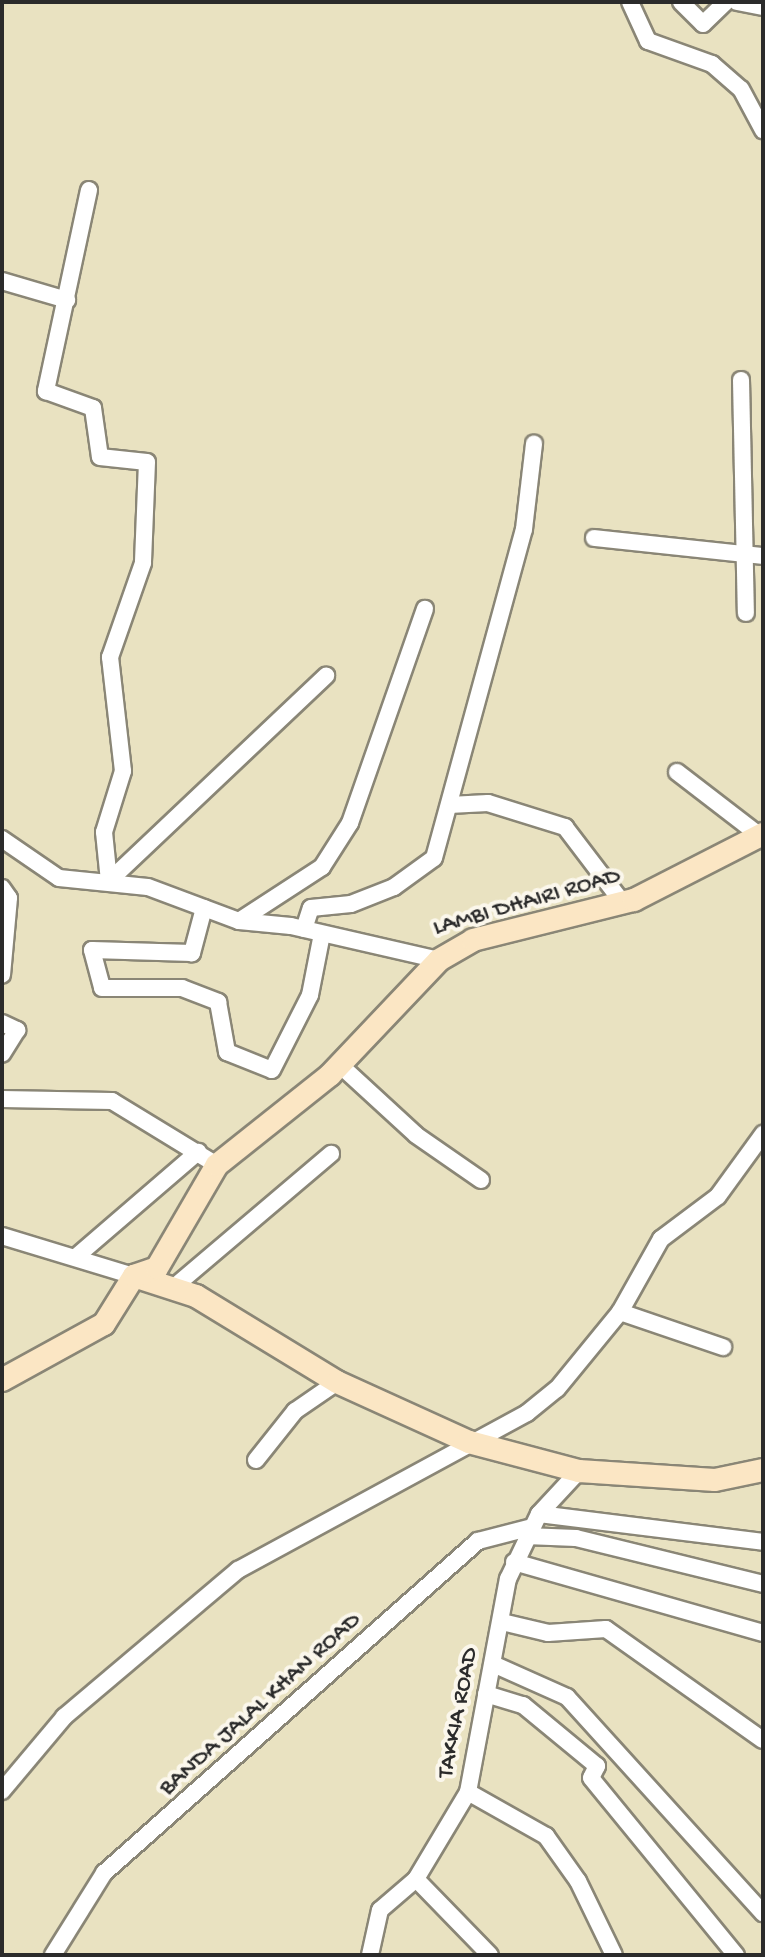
<!DOCTYPE html>
<style>
body{margin:0}
#map{position:relative;width:765px;height:1957px;overflow:hidden;background:#e9e2c1;font-family:"Gochi Hand",sans-serif}
div>[style]{position:absolute}
[style*='--x']{left:calc(var(--x)*1px);top:calc(var(--y)*1px);width:calc(var(--w)*1px);rotate:calc(var(--a)*1deg)}
.roads{filter:drop-shadow(2px 0 #8a8676) drop-shadow(-2px 0 #8a8676) drop-shadow(0 2px #8a8676) drop-shadow(0 -2px #8a8676)}
.street>*{height:16px;margin:-8px;padding:0 8px;transform-origin:8px;border-radius:8px;background:#fff}
.secondary>*{height:22px;margin:-11px;padding:0 11px;transform-origin:11px;border-radius:11px;background:#fbe6c4}
span{translate:-50% -50%;white-space:nowrap;text-align:center;line-height:1.15;-webkit-text-stroke:8px #fbf7ec;paint-order:stroke}
.street-label{font-size:24px;color:#2b2b2b}
.frame{position:absolute;inset:0;border:4px solid #2b2b2b;pointer-events:none}
</style>
<div id="map">
<div class="roads">
<div class="street">
<i style="--x:630;--y:2;--w:43;--a:65.2"></i>
<i style="--x:648;--y:41;--w:68;--a:19.8"></i>
<i style="--x:712;--y:64;--w:38;--a:41"></i>
<i style="--x:741;--y:89;--w:47;--a:61.8"></i>
<i style="--x:681;--y:2;--w:31;--a:45"></i>
<i style="--x:703;--y:24;--w:32;--a:-44"></i>
<i style="--x:737;--y:2;--w:26;--a:11"></i>
<i style="--x:89;--y:190;--w:206;--a:102.1"></i>
<i style="--x:46;--y:391;--w:50;--a:19.9"></i>
<i style="--x:93;--y:408;--w:49;--a:81.9"></i>
<i style="--x:100;--y:457;--w:47;--a:6.1"></i>
<i style="--x:147;--y:462;--w:101;--a:92.3"></i>
<i style="--x:143;--y:563;--w:100;--a:109.3"></i>
<i style="--x:110;--y:657;--w:115;--a:83.5"></i>
<i style="--x:123;--y:771;--w:64;--a:107.3"></i>
<i style="--x:104;--y:832;--w:49;--a:84.2"></i>
<i style="--x:2;--y:281;--w:68;--a:16.3"></i>
<i style="--x:741;--y:380;--w:233;--a:88.8"></i>
<i style="--x:594;--y:538;--w:170;--a:6.1"></i>
<i style="--x:677;--y:772;--w:105;--a:37.6"></i>
<i style="--x:449;--y:805;--w:39;--a:-3"></i>
<i style="--x:488;--y:803;--w:81;--a:17.3"></i>
<i style="--x:565;--y:827;--w:96;--a:52.7"></i>
<i style="--x:2;--y:839;--w:69;--a:34.4"></i>
<i style="--x:59;--y:878;--w:89;--a:5.8"></i>
<i style="--x:148;--y:887;--w:97;--a:20.5"></i>
<i style="--x:239;--y:921;--w:52;--a:5.5"></i>
<i style="--x:291;--y:926;--w:152;--a:12.9"></i>
<i style="--x:109;--y:881;--w:299;--a:-43.4"></i>
<i style="--x:2;--y:888;--w:12;--a:55"></i>
<i style="--x:9;--y:898;--w:77;--a:95.2"></i>
<i style="--x:204;--y:908;--w:47;--a:104.9"></i>
<i style="--x:192;--y:953;--w:100;--a:-178.3"></i>
<i style="--x:92;--y:950;--w:39;--a:75"></i>
<i style="--x:102;--y:988;--w:80;--a:0"></i>
<i style="--x:182;--y:988;--w:39;--a:21"></i>
<i style="--x:218;--y:1002;--w:51;--a:79.8"></i>
<i style="--x:227;--y:1052;--w:48;--a:21.8"></i>
<i style="--x:272;--y:1070;--w:84;--a:-63.1"></i>
<i style="--x:310;--y:995;--w:62;--a:-78.9"></i>
<i style="--x:239;--y:921;--w:99;--a:-33"></i>
<i style="--x:322;--y:867;--w:52;--a:-57.5"></i>
<i style="--x:350;--y:823;--w:227;--a:-70.7"></i>
<i style="--x:304;--y:929;--w:22;--a:-72"></i>
<i style="--x:311;--y:908;--w:40;--a:-5.7"></i>
<i style="--x:351;--y:904;--w:46;--a:-21.6"></i>
<i style="--x:394;--y:887;--w:49;--a:-35.9"></i>
<i style="--x:434;--y:858;--w:341;--a:-74.7"></i>
<i style="--x:524;--y:529;--w:86;--a:-83.3"></i>
<i style="--x:2;--y:1023;--w:17;--a:25"></i>
<i style="--x:17;--y:1030;--w:28;--a:122"></i>
<i style="--x:340;--y:1065;--w:103;--a:42.6"></i>
<i style="--x:416;--y:1135;--w:79;--a:34.7"></i>
<i style="--x:2;--y:1099;--w:110;--a:1"></i>
<i style="--x:112;--y:1101;--w:123;--a:31.4"></i>
<i style="--x:2;--y:1236;--w:138;--a:16.9"></i>
<i style="--x:77;--y:1256;--w:160;--a:-40.7"></i>
<i style="--x:174;--y:1287;--w:206;--a:-40.3"></i>
<i style="--x:620;--y:1312;--w:109;--a:18.8"></i>
<i style="--x:256;--y:1460;--w:63;--a:-51.5"></i>
<i style="--x:295;--y:1411;--w:51;--a:-34.6"></i>
<i style="--x:539;--y:1514;--w:226;--a:7.1"></i>
<i style="--x:526;--y:1536;--w:50;--a:2.3"></i>
<i style="--x:576;--y:1538;--w:193;--a:13.8"></i>
<i style="--x:514;--y:1562;--w:259;--a:15.9"></i>
<i style="--x:502;--y:1622;--w:47;--a:13.4"></i>
<i style="--x:548;--y:1633;--w:58;--a:-3.9"></i>
<i style="--x:606;--y:1629;--w:192;--a:35.3"></i>
<i style="--x:493;--y:1664;--w:81;--a:24"></i>
<i style="--x:567;--y:1697;--w:292;--a:47.8"></i>
<i style="--x:486;--y:1694;--w:39;--a:17"></i>
<i style="--x:523;--y:1705;--w:96;--a:39.5"></i>
<i style="--x:597;--y:1766;--w:13;--a:117"></i>
<i style="--x:591;--y:1778;--w:229;--a:50.7"></i>
<i style="--x:2;--y:1791;--w:97;--a:-50"></i>
<i style="--x:64;--y:1717;--w:228;--a:-40.2"></i>
<i style="--x:238;--y:1570;--w:329;--a:-28.5"></i>
<i style="--x:527;--y:1413;--w:38;--a:-39"></i>
<i style="--x:557;--y:1389;--w:99;--a:-50.7"></i>
<i style="--x:620;--y:1312;--w:84;--a:-60.7"></i>
<i style="--x:661;--y:1239;--w:71;--a:-37"></i>
<i style="--x:718;--y:1196;--w:77;--a:-54"></i>
<i style="--x:468;--y:1792;--w:90;--a:29.4"></i>
<i style="--x:546;--y:1836;--w:55;--a:54.6"></i>
<i style="--x:578;--y:1881;--w:82;--a:64.1"></i>
<i style="--x:416;--y:1879;--w:106;--a:45.8"></i>
<i style="--x:53;--y:1955;--w:97;--a:-58.1"></i>
<i style="--x:104;--y:1873;--w:500;--a:-41.6"></i>
<i style="--x:478;--y:1541;--w:56;--a:-14.5"></i>
<i style="--x:370;--y:1955;--w:46;--a:-77.5"></i>
<i style="--x:380;--y:1910;--w:48;--a:-40.7"></i>
<i style="--x:416;--y:1879;--w:101;--a:-59.1"></i>
<i style="--x:468;--y:1792;--w:217;--a:-79.4"></i>
<i style="--x:508;--y:1579;--w:72;--a:-64.5"></i>
<i style="--x:539;--y:1514;--w:59;--a:-47.1"></i>
</div>
<div class="secondary">
<i style="--x:134;--y:1276;--w:65;--a:17.9"></i>
<i style="--x:196;--y:1296;--w:165;--a:31.4"></i>
<i style="--x:337;--y:1382;--w:145;--a:24.4"></i>
<i style="--x:469;--y:1442;--w:114;--a:14.8"></i>
<i style="--x:579;--y:1471;--w:136;--a:3.8"></i>
<i style="--x:715;--y:1480;--w:49;--a:-11.8"></i>
<i style="--x:2;--y:1380;--w:116;--a:-28.8"></i>
<i style="--x:104;--y:1324;--w:57;--a:-58"></i>
<i style="--x:134;--y:1276;--w:24;--a:-19"></i>
<i style="--x:157;--y:1268;--w:119;--a:-59.8"></i>
<i style="--x:217;--y:1165;--w:144;--a:-38.5"></i>
<i style="--x:330;--y:1075;--w:158;--a:-46.5"></i>
<i style="--x:439;--y:960;--w:39;--a:-30"></i>
<i style="--x:473;--y:940;--w:166;--a:-14"></i>
<i style="--x:634;--y:900;--w:145;--a:-27.1"></i>
</div>
</div>
<div class="street-label">
<span style="left:527px;top:903px;rotate:-16deg">LAMBI DHAIRI ROAD</span>
<span style="left:261px;top:1705px;rotate:-42deg">BANDA JALAL KHAN ROAD</span>
<span style="left:459px;top:1713px;rotate:-79deg">TAKKIA ROAD</span>
</div>
<div class="frame"></div>
</div>
